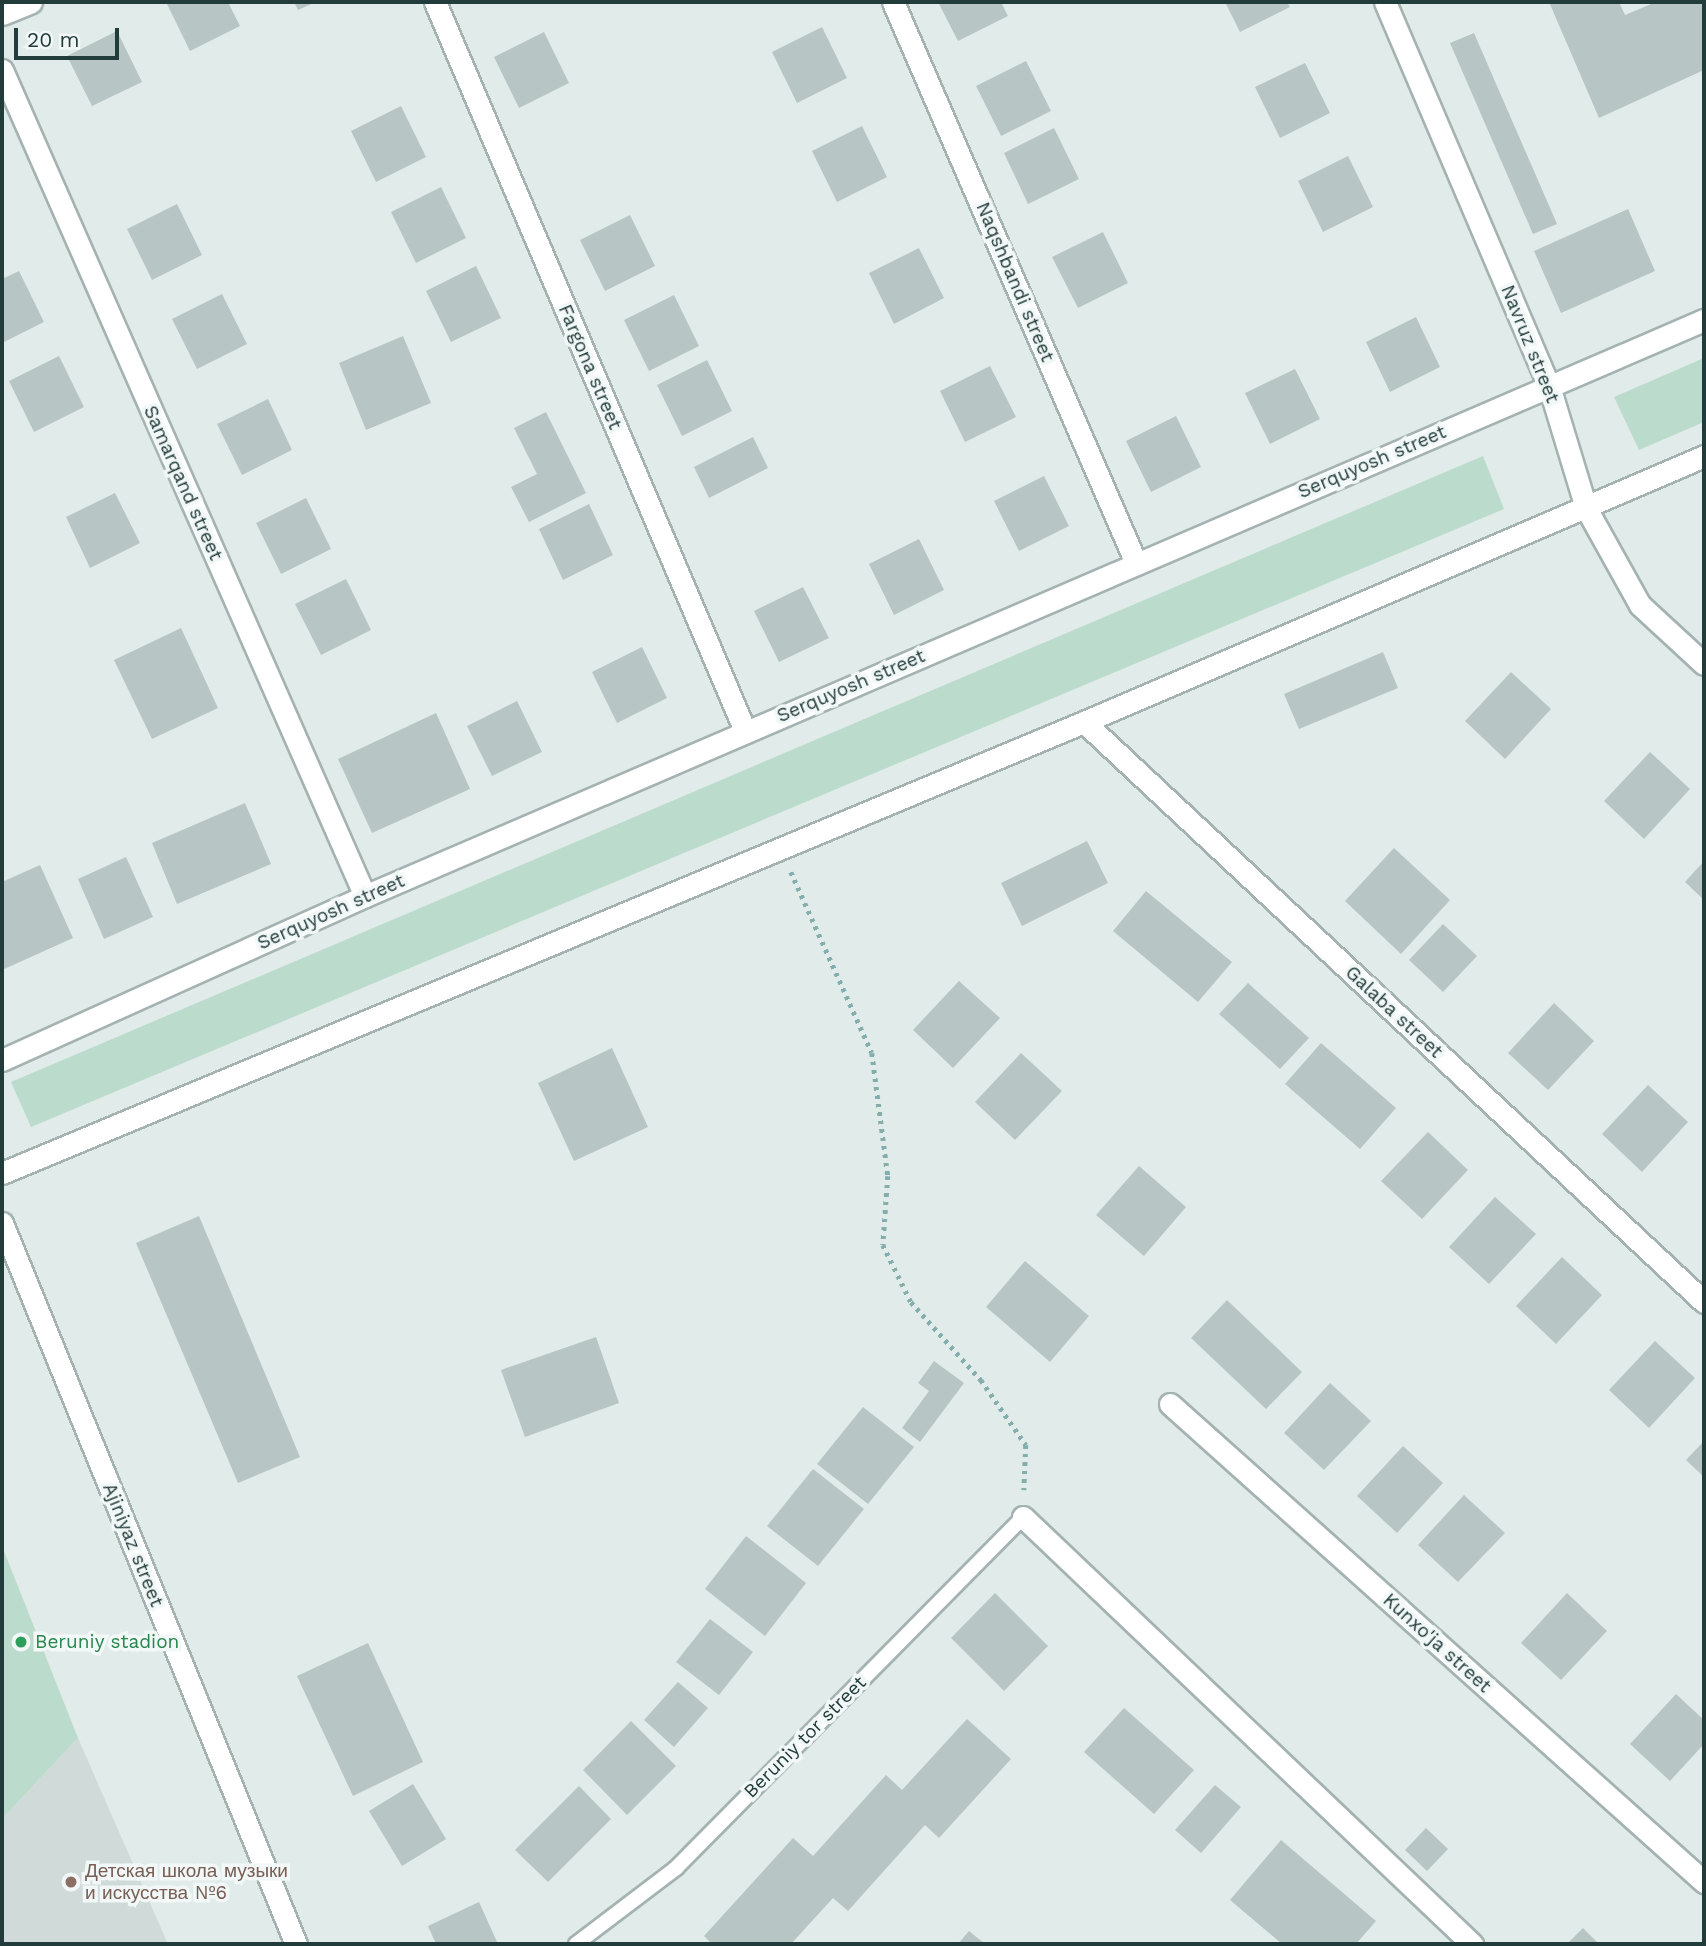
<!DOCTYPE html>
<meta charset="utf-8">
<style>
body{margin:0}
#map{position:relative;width:1706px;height:1946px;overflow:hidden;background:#e1ebea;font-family:"Work Sans",sans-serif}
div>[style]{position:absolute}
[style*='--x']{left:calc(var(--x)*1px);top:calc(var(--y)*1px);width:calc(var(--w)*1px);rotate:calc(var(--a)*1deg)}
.built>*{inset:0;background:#d0dbd9}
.green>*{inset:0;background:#bbdccd}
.building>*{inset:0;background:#b7c6c4}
.path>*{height:4.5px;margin-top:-2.25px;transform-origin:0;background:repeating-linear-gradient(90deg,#83aeac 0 3.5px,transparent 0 8.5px)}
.roads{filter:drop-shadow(2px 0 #a4b3b2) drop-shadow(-2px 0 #a4b3b2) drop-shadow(0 2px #a4b3b2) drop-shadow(0 -2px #a4b3b2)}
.lane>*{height:14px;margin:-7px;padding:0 7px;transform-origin:7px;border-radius:7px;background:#fff}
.street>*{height:21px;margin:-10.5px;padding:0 10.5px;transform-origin:10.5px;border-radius:10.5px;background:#fff}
.secondary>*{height:21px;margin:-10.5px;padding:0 10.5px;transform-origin:10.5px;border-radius:10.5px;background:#fff}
.dots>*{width:19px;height:19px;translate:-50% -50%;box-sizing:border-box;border:4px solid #f2f8f7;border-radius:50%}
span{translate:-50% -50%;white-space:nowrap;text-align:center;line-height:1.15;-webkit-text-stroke:7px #f2f8f7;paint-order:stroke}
.street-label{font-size:19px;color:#223b3b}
.leisure-label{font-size:19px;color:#27864d}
.left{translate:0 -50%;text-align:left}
.education-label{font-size:19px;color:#785e54}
.frame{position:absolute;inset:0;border:4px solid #223b3b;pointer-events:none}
.scale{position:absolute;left:14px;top:28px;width:105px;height:32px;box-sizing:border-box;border:4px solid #223b3b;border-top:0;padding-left:9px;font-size:21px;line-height:24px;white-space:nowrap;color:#223b3b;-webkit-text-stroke:5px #f2f8f7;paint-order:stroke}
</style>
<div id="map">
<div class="built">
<i style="clip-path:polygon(78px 1738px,168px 1944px,2px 1944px,2px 1819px)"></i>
</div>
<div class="green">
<i style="clip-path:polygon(1704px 358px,1704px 422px,1639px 450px,1614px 397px)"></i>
<i style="clip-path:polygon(1483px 456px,1504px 509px,31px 1127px,11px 1082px)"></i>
<i style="clip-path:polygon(2px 1546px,78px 1738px,2px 1819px)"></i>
</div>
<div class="building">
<i style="clip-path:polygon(166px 2px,228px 2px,240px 26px,190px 51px)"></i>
<i style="clip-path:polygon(294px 2px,316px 2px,298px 10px)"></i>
<i style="clip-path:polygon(938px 2px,1001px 2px,1008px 16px,958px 41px)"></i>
<i style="clip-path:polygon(1225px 2px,1287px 2px,1290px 7px,1240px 32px)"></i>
<i style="clip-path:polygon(1549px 2px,1619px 2px,1625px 15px,1656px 2px,1704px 2px,1704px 70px,1599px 118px)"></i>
<i style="clip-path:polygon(822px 27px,847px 78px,797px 103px,772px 52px)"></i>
<i style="clip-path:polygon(117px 31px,142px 82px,92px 106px,67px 56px)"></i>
<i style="clip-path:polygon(544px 32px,569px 83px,519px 108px,494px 57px)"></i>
<i style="clip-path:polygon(1474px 33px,1557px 224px,1533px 234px,1450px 43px)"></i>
<i style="clip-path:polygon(1026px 61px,1051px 111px,1001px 136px,976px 86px)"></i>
<i style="clip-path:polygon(1305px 63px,1330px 113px,1280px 138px,1255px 87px)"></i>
<i style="clip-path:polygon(401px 106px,426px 157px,376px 182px,351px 131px)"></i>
<i style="clip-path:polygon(862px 126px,887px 177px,837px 202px,812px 151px)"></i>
<i style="clip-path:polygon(1054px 128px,1079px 179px,1028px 204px,1004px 153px)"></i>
<i style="clip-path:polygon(1348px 156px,1373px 207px,1323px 232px,1298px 181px)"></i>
<i style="clip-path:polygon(441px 187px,466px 238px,416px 263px,391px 212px)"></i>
<i style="clip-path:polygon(177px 204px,202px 255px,152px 280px,127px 229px)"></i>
<i style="clip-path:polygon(1628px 209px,1655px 271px,1561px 313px,1534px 251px)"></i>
<i style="clip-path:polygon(630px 215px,655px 266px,605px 291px,580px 240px)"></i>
<i style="clip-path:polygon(1103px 232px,1128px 283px,1078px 308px,1052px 257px)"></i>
<i style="clip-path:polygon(919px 248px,944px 298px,894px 324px,869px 273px)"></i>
<i style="clip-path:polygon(476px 266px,501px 318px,451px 342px,426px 291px)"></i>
<i style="clip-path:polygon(19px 271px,44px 322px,2px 343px,2px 279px)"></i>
<i style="clip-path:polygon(222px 294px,247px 344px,197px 369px,172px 319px)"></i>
<i style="clip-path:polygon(674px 295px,699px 346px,649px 371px,624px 320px)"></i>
<i style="clip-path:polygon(1416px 317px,1440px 367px,1390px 392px,1366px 342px)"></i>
<i style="clip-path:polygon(403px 336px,431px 403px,366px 430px,339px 363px)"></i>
<i style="clip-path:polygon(59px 356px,84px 407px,34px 432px,9px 381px)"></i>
<i style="clip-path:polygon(707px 360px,732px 411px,682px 436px,657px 385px)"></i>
<i style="clip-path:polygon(990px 366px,1016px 417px,965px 442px,940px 391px)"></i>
<i style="clip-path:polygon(1295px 369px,1320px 419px,1270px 444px,1245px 393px)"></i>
<i style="clip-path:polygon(268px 399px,292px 450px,242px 475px,217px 424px)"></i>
<i style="clip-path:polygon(546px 412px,586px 493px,529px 522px,511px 487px,537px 474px,514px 428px)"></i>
<i style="clip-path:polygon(1176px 416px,1201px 467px,1151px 492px,1126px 441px)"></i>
<i style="clip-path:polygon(753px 437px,768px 468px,709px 498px,694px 467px)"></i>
<i style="clip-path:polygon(1044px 476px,1069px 526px,1019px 551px,994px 501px)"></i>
<i style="clip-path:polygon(115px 493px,140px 543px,90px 568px,66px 517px)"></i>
<i style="clip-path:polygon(306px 498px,331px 549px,281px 574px,256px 523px)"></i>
<i style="clip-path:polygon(589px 504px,613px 555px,563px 580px,539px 529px)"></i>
<i style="clip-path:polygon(919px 539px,944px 590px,894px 615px,869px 564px)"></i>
<i style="clip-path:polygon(346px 579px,371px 630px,321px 655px,295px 604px)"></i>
<i style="clip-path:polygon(803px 587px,829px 638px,779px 662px,754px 611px)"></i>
<i style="clip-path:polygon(181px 628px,218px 708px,152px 739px,114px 660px)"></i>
<i style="clip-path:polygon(642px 647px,667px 698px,617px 723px,592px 672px)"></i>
<i style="clip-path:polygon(1383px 652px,1398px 688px,1299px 729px,1284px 694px)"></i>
<i style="clip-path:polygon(1511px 672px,1551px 709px,1505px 759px,1465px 721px)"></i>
<i style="clip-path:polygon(517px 701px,542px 752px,492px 776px,467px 726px)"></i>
<i style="clip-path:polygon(436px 713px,470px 789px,372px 833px,338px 759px)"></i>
<i style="clip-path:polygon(1650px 752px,1690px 789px,1644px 839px,1604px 801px)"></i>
<i style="clip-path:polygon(245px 803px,271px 864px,177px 904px,152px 843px)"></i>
<i style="clip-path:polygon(1087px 841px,1108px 883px,1022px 926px,1001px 883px)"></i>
<i style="clip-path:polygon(1394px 848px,1450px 900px,1401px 954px,1345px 901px)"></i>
<i style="clip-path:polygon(126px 857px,153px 917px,104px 939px,78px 879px)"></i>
<i style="clip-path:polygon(1704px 861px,1704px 900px,1685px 882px)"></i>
<i style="clip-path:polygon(40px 865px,73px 938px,2px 970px,2px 882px)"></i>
<i style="clip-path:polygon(1146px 891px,1232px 962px,1198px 1002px,1113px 931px)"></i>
<i style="clip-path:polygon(1443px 924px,1477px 956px,1443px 992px,1409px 960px)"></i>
<i style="clip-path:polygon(959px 981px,1000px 1018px,953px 1068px,913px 1030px)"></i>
<i style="clip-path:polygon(1248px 983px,1309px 1038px,1280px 1069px,1219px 1014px)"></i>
<i style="clip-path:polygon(1554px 1003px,1594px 1041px,1548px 1090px,1508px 1053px)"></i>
<i style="clip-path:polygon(1321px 1043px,1396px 1108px,1360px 1149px,1285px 1084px)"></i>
<i style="clip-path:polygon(612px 1048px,648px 1127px,574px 1161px,538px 1083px)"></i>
<i style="clip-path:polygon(1021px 1053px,1062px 1091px,1015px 1140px,975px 1102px)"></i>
<i style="clip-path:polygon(1648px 1085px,1688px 1122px,1642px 1172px,1602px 1134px)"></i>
<i style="clip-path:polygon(1428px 1132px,1468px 1170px,1422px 1219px,1381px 1181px)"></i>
<i style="clip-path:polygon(1139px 1166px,1186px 1207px,1144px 1256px,1096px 1215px)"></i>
<i style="clip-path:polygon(1495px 1197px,1536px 1234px,1489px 1284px,1449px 1247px)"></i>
<i style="clip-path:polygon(199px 1216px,300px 1457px,238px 1483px,136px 1243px)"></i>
<i style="clip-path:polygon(1562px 1257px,1602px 1295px,1556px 1344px,1516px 1306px)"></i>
<i style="clip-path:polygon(1025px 1261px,1089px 1316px,1050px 1362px,986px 1307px)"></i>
<i style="clip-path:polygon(1227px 1300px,1302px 1372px,1266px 1409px,1191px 1338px)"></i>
<i style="clip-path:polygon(596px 1337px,619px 1403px,525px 1437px,501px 1370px)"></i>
<i style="clip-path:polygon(1655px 1341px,1695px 1378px,1649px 1428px,1609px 1390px)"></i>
<i style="clip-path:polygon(934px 1361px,964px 1383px,920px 1442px,902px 1428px,929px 1391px,918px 1383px)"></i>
<i style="clip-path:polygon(1330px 1383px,1371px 1421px,1324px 1470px,1284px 1433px)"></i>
<i style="clip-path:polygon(863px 1407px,914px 1447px,868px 1504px,817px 1464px)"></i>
<i style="clip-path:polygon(1704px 1441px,1704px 1477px,1686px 1460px)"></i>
<i style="clip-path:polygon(1403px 1446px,1443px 1483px,1397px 1533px,1357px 1496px)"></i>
<i style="clip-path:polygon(813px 1469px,864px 1509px,818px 1566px,767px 1526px)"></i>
<i style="clip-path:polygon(1464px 1495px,1505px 1533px,1458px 1582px,1418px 1545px)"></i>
<i style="clip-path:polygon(746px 1536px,806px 1583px,765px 1636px,705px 1589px)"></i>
<i style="clip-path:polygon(995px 1593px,1048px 1646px,1004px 1691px,951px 1638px)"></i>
<i style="clip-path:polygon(1567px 1593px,1607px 1631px,1561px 1680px,1521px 1643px)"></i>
<i style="clip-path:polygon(710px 1619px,753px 1652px,719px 1695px,676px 1662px)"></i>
<i style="clip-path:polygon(368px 1643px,423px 1762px,353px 1796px,297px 1676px)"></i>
<i style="clip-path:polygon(678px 1682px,708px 1708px,674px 1747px,644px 1720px)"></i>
<i style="clip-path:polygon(1676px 1694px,1704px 1720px,1704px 1744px,1670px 1781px,1630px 1744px)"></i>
<i style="clip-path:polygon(1124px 1708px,1194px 1770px,1154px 1814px,1084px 1752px)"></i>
<i style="clip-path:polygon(967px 1719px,1011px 1759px,939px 1838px,925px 1825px,848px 1911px,833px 1898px,791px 1944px,712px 1944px,704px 1936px,793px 1838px,813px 1856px,886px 1775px,902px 1790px)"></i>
<i style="clip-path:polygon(631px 1721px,676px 1766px,627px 1815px,583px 1770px)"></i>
<i style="clip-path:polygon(413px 1784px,446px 1839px,402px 1866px,369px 1811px)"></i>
<i style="clip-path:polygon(1215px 1785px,1241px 1807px,1201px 1853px,1175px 1830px)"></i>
<i style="clip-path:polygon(579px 1786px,611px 1819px,548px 1882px,515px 1850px)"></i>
<i style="clip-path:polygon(1426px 1828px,1448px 1849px,1427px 1871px,1405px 1850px)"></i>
<i style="clip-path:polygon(1281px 1840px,1376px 1921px,1356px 1944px,1282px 1944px,1230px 1900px)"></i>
<i style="clip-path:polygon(479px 1902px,498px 1944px,436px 1944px,428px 1926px)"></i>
<i style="clip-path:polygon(1583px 1928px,1599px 1944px,1567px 1944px)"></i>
<i style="clip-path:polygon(969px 1931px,985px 1944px,958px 1944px)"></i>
</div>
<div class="path">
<i style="--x:791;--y:872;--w:198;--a:65.9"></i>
<i style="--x:872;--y:1053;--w:124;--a:82.6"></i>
<i style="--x:888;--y:1176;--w:69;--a:94.1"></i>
<i style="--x:883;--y:1245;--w:64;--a:63.8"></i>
<i style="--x:911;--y:1302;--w:105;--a:48.1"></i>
<i style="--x:981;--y:1380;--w:79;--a:55.3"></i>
<i style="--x:1026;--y:1445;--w:45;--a:92.5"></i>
</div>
<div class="roads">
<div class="lane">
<i style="--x:576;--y:1944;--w:126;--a:-37.2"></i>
<i style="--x:676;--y:1868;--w:494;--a:-45.3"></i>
</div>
<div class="street">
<i style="--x:435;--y:2;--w:792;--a:66.96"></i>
<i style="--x:893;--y:2;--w:611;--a:66.58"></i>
<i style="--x:1385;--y:2;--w:418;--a:66.9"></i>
<i style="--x:2;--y:14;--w:31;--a:-22"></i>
<i style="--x:2;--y:70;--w:902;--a:66.28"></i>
<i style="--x:1084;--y:722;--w:849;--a:43.09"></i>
<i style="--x:1170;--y:1404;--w:717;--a:41.83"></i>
<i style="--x:1023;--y:1517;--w:620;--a:43.56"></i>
</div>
<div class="secondary">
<i style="--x:1549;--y:386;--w:127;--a:73.1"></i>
<i style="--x:1586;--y:508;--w:111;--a:60.9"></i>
<i style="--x:1640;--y:605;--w:87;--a:42.7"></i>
<i style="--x:2;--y:1060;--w:398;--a:-24.3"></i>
<i style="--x:365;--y:896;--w:1458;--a:-23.28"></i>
<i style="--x:2;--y:1173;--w:1172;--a:-22.63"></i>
<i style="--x:1084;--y:722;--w:675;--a:-23.22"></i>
<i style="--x:2;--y:1223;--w:779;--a:67.82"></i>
</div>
</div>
<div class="dots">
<i style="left:21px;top:1642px;background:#2e9e5b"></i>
<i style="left:71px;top:1882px;background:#8d6e63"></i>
</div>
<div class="street-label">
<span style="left:1015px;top:282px;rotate:67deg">Naqshbandi street</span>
<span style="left:1530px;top:344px;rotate:68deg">Navruz street</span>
<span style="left:590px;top:367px;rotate:67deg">Fargona street</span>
<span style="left:1372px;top:462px;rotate:-23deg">Serquyosh street</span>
<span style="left:183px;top:483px;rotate:66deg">Samarqand street</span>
<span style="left:851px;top:686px;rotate:-23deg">Serquyosh street</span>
<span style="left:331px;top:912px;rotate:-24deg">Serquyosh street</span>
<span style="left:1394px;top:1012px;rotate:43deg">Galaba street</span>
<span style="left:133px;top:1545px;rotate:68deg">Ajiniyaz street</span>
<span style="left:1437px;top:1643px;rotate:42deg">Kunxo'ja street</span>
<span style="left:805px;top:1737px;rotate:-45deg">Beruniy tor street</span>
</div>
<div class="leisure-label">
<span class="left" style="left:35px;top:1642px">Beruniy stadion</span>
</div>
<div class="education-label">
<span class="left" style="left:85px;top:1882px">Детская школа музыки<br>и искусства №6</span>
</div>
<div class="frame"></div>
<div class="scale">20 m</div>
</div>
